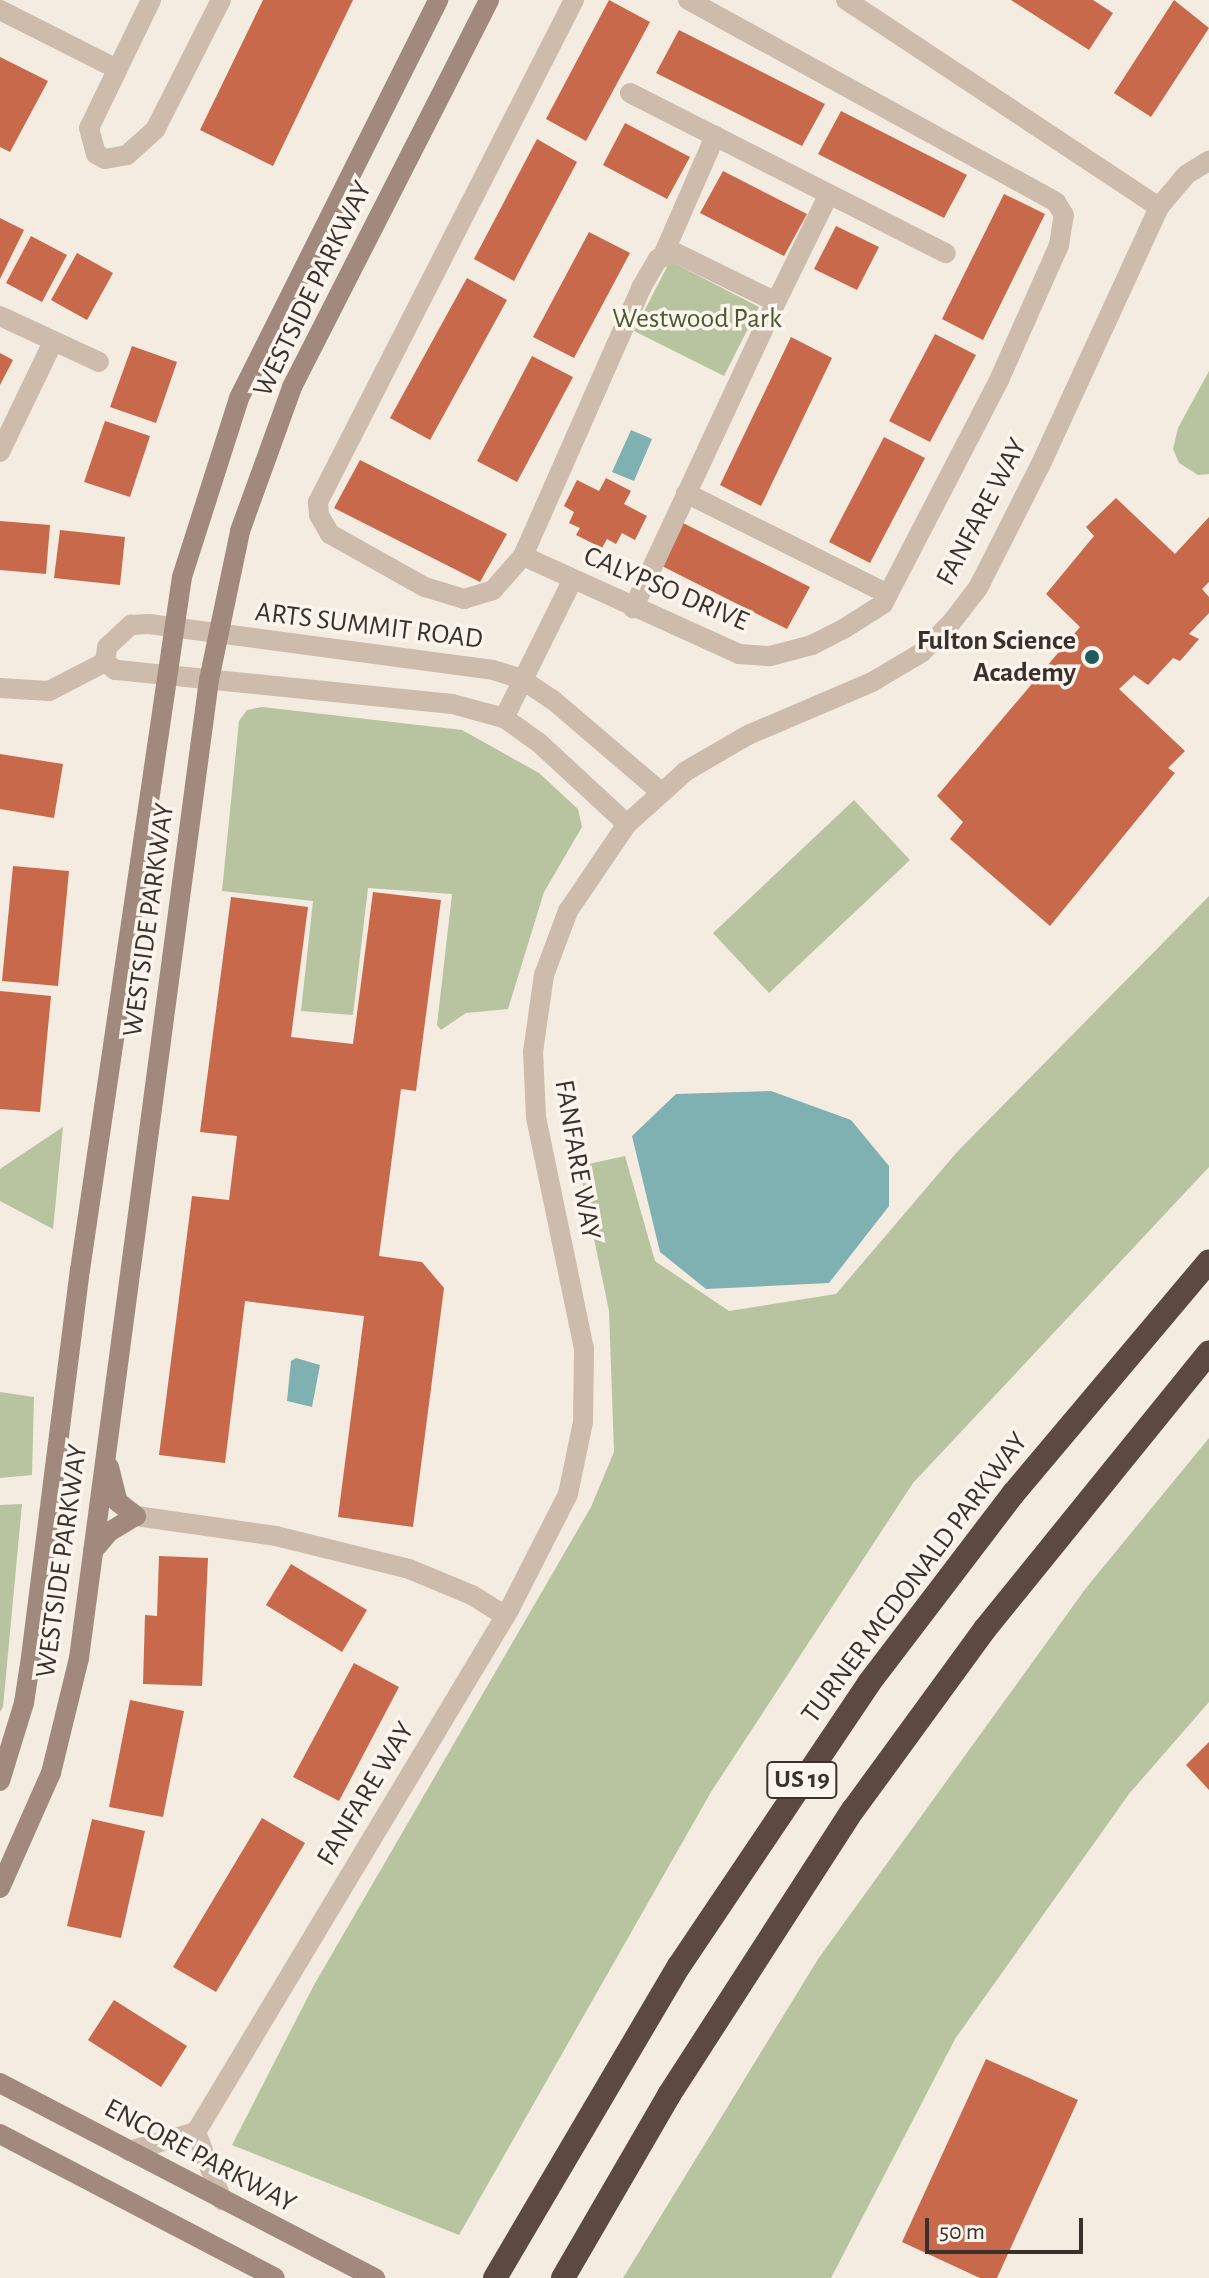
<!DOCTYPE html>
<style>
body{margin:0}
#map{position:relative;width:1209px;height:2278px;overflow:hidden;background:#f4ebe1;font-family:"Alegreya Sans",sans-serif}
div>[style]{position:absolute}
[style*='--x']{left:calc(var(--x)*1px);top:calc(var(--y)*1px);width:calc(var(--w)*1px);rotate:calc(var(--a)*1deg)}
.green>*{inset:0;background:#b8c4a0}
.water>*{inset:0;background:#7fb0b2}
.building>*{inset:0;background:#c8694b}
.minor>*{height:20px;margin:-10px;padding:0 10px;transform-origin:10px;border-radius:10px;background:#cdbbac}
.tertiary>*{height:20px;margin:-10px;padding:0 10px;transform-origin:10px;border-radius:10px;background:#cdbbac}
.secondary>*{height:20px;margin:-10px;padding:0 10px;transform-origin:10px;border-radius:10px;background:#a18a7d}
.motorway>*{height:24px;margin:-12px;padding:0 12px;transform-origin:12px;border-radius:12px;background:#5c4a42}
.dots>*{width:22px;height:22px;translate:-50% -50%;box-sizing:border-box;border:4px solid #fbf5ee;border-radius:50%}
span{translate:-50% -50%;white-space:nowrap;text-align:center;line-height:1.15;-webkit-text-stroke:7px #fbf5ee;paint-order:stroke}
.shield-label span{padding:2px 6px;background:#fbf5ee;border:2px solid;border-radius:6px;-webkit-text-stroke-width:0}
.shield-label{font-size:26px;color:#3b302b;font-weight:700}
.street-label{font-size:28px;color:#3b302b}
.park-label{font-size:28px;color:#4a5a2e}
.poi-label{font-size:28px;color:#3b302b;font-weight:700}
.right{translate:-100% -50%;text-align:right}
.scale{position:absolute;left:925px;top:2218px;width:158px;height:36px;box-sizing:border-box;border:4px solid #3b302b;border-top:0;padding-left:10px;font-size:24px;line-height:28px;white-space:nowrap;color:#3b302b;-webkit-text-stroke:6px #fbf5ee;paint-order:stroke}
</style>
<div id="map">
<div class="green">
<i style="clip-path:polygon(670px 261px,759px 307px,724px 376px,634px 331px)"></i>
<i style="clip-path:polygon(1209px 371px,1209px 474px,1198px 475px,1179px 463px,1173px 449px,1178px 428px)"></i>
<i style="clip-path:polygon(262px 707px,462px 730px,539px 773px,578px 809px,582px 827px,544px 892px,508px 1009px,466px 1013px,441px 1030px,437px 1025px,452px 894px,368px 888px,353px 1015px,301px 1011px,313px 901px,222px 891px,239px 721px,247px 710px)"></i>
<i style="clip-path:polygon(854px 800px,910px 860px,769px 993px,713px 933px)"></i>
<i style="clip-path:polygon(1209px 896px,1209px 1167px,913px 1483px,711px 1792px,459px 2235px,232px 2145px,314px 1985px,591px 1507px,614px 1452px,609px 1311px,579px 1166px,625px 1156px,655px 1261px,729px 1311px,836px 1294px,957px 1152px)"></i>
<i style="clip-path:polygon(63px 1127px,53px 1229px,0 1201px,0 1169px)"></i>
<i style="clip-path:polygon(0 1392px,34px 1397px,32px 1475px,0 1478px)"></i>
<i style="clip-path:polygon(1209px 1438px,1209px 1702px,1129px 1794px,955px 2039px,831px 2278px,623px 2278px,818px 1959px,1086px 1588px)"></i>
<i style="clip-path:polygon(22px 1504px,3px 1707px,0 1712px,0 1505px)"></i>
</div>
<div class="water">
<i style="clip-path:polygon(631px 430px,652px 439px,634px 481px,612px 472px)"></i>
<i style="clip-path:polygon(771px 1091px,851px 1120px,889px 1166px,889px 1206px,829px 1283px,706px 1289px,660px 1252px,632px 1136px,676px 1094px)"></i>
<i style="clip-path:polygon(296px 1358px,320px 1365px,312px 1407px,287px 1401px,291px 1361px)"></i>
</div>
<div class="building">
<i style="clip-path:polygon(263px 0,353px 0,273px 166px,200px 130px)"></i>
<i style="clip-path:polygon(609px 0,650px 22px,586px 141px,546px 119px)"></i>
<i style="clip-path:polygon(1011px 0,1093px 0,1113px 13px,1089px 50px)"></i>
<i style="clip-path:polygon(1174px 0,1209px 28px,1151px 117px,1114px 93px)"></i>
<i style="clip-path:polygon(679px 30px,825px 104px,802px 146px,656px 73px)"></i>
<i style="clip-path:polygon(0 57px,48px 81px,10px 152px,0 147px)"></i>
<i style="clip-path:polygon(841px 111px,967px 175px,944px 218px,818px 154px)"></i>
<i style="clip-path:polygon(625px 123px,690px 157px,667px 199px,603px 165px)"></i>
<i style="clip-path:polygon(537px 139px,577px 162px,514px 281px,474px 259px)"></i>
<i style="clip-path:polygon(723px 171px,807px 214px,784px 256px,700px 213px)"></i>
<i style="clip-path:polygon(1004px 194px,1045px 214px,983px 340px,942px 319px)"></i>
<i style="clip-path:polygon(0 218px,24px 230px,0 279px)"></i>
<i style="clip-path:polygon(836px 226px,879px 247px,857px 290px,814px 269px)"></i>
<i style="clip-path:polygon(589px 232px,630px 253px,574px 358px,533px 337px)"></i>
<i style="clip-path:polygon(31px 236px,67px 255px,42px 302px,6px 283px)"></i>
<i style="clip-path:polygon(77px 253px,113px 273px,87px 320px,51px 300px)"></i>
<i style="clip-path:polygon(467px 278px,507px 300px,430px 440px,390px 418px)"></i>
<i style="clip-path:polygon(935px 334px,976px 355px,930px 442px,889px 421px)"></i>
<i style="clip-path:polygon(791px 337px,832px 358px,761px 506px,720px 485px)"></i>
<i style="clip-path:polygon(132px 346px,177px 362px,156px 423px,110px 407px)"></i>
<i style="clip-path:polygon(0 353px,13px 360px,0 385px)"></i>
<i style="clip-path:polygon(532px 356px,573px 377px,517px 482px,477px 461px)"></i>
<i style="clip-path:polygon(105px 421px,150px 436px,130px 497px,84px 482px)"></i>
<i style="clip-path:polygon(884px 437px,925px 458px,870px 563px,829px 542px)"></i>
<i style="clip-path:polygon(360px 460px,507px 534px,480px 582px,334px 508px)"></i>
<i style="clip-path:polygon(606px 478px,631px 491px,624px 504px,647px 516px,635px 540px,622px 533px,616px 544px,607px 539px,602px 548px,576px 535px,580px 528px,569px 523px,574px 512px,564px 506px,577px 480px,599px 491px)"></i>
<i style="clip-path:polygon(1116px 498px,1175px 554px,1209px 517px,1209px 582px,1202px 589px,1209px 597px,1209px 613px,1189px 634px,1199px 639px,1180px 661px,1173px 658px,1148px 685px,1134px 675px,1119px 689px,1185px 751px,1168px 768px,1175px 773px,1050px 926px,950px 839px,963px 822px,937px 796px,1080px 627px,1046px 594px,1094px 536px,1086px 527px)"></i>
<i style="clip-path:polygon(0 521px,50px 525px,46px 574px,0 570px)"></i>
<i style="clip-path:polygon(683px 523px,810px 587px,787px 629px,660px 565px)"></i>
<i style="clip-path:polygon(60px 530px,125px 537px,120px 585px,54px 578px)"></i>
<i style="clip-path:polygon(0 754px,63px 764px,54px 818px,0 809px)"></i>
<i style="clip-path:polygon(13px 866px,69px 871px,58px 986px,2px 981px)"></i>
<i style="clip-path:polygon(373px 892px,441px 900px,416px 1091px,401px 1089px,379px 1256px,422px 1262px,444px 1288px,413px 1527px,338px 1517px,364px 1316px,245px 1301px,225px 1463px,159px 1455px,192px 1196px,229px 1200px,237px 1136px,200px 1132px,231px 897px,308px 907px,291px 1037px,353px 1044px)"></i>
<i style="clip-path:polygon(0 991px,51px 996px,40px 1112px,0 1109px)"></i>
<i style="clip-path:polygon(159px 1556px,208px 1558px,202px 1686px,143px 1684px,145px 1615px,157px 1616px)"></i>
<i style="clip-path:polygon(291px 1564px,367px 1610px,342px 1652px,266px 1605px)"></i>
<i style="clip-path:polygon(354px 1663px,399px 1687px,339px 1801px,293px 1777px)"></i>
<i style="clip-path:polygon(130px 1700px,184px 1711px,163px 1817px,109px 1807px)"></i>
<i style="clip-path:polygon(1209px 1742px,1209px 1790px,1186px 1765px)"></i>
<i style="clip-path:polygon(262px 1818px,305px 1843px,216px 1992px,173px 1967px)"></i>
<i style="clip-path:polygon(92px 1819px,145px 1831px,121px 1938px,67px 1926px)"></i>
<i style="clip-path:polygon(114px 2000px,187px 2046px,161px 2087px,88px 2040px)"></i>
<i style="clip-path:polygon(986px 2059px,1078px 2100px,997px 2278px,980px 2278px,902px 2242px)"></i>
</div>
<div class="minor">
<i style="--x:151;--y:0;--w:142;--a:115.8"></i>
<i style="--x:89;--y:128;--w:27;--a:75"></i>
<i style="--x:96;--y:154;--w:10;--a:29"></i>
<i style="--x:105;--y:159;--w:22;--a:-10"></i>
<i style="--x:127;--y:155;--w:38;--a:-42"></i>
<i style="--x:155;--y:130;--w:146;--a:-63.1"></i>
<i style="--x:574;--y:0;--w:564;--a:117.02"></i>
<i style="--x:318;--y:502;--w:13;--a:86"></i>
<i style="--x:319;--y:515;--w:22;--a:60"></i>
<i style="--x:330;--y:534;--w:109;--a:29.2"></i>
<i style="--x:425;--y:587;--w:41;--a:17.1"></i>
<i style="--x:464;--y:599;--w:30;--a:-17"></i>
<i style="--x:493;--y:590;--w:45;--a:-48.6"></i>
<i style="--x:523;--y:556;--w:293;--a:-66.2"></i>
<i style="--x:641;--y:288;--w:34;--a:-60"></i>
<i style="--x:658;--y:259;--w:19;--a:-18"></i>
<i style="--x:676;--y:253;--w:111;--a:26.1"></i>
<i style="--x:776;--y:302;--w:338;--a:115"></i>
<i style="--x:0;--y:10;--w:129;--a:26.8"></i>
<i style="--x:630;--y:93;--w:354;--a:26.9"></i>
<i style="--x:664;--y:253;--w:128;--a:-66.4"></i>
<i style="--x:776;--y:302;--w:120;--a:-63.9"></i>
<i style="--x:0;--y:316;--w:109;--a:24.9"></i>
<i style="--x:0;--y:452;--w:122;--a:-64.3"></i>
<i style="--x:686;--y:493;--w:226;--a:26.6"></i>
<i style="--x:523;--y:556;--w:237;--a:24.4"></i>
<i style="--x:739;--y:654;--w:31;--a:4"></i>
<i style="--x:770;--y:656;--w:43;--a:-14.7"></i>
<i style="--x:812;--y:645;--w:37;--a:-27"></i>
<i style="--x:845;--y:628;--w:45;--a:-32.3"></i>
<i style="--x:883;--y:604;--w:252;--a:-62.6"></i>
<i style="--x:999;--y:380;--w:148;--a:-66"></i>
<i style="--x:1059;--y:245;--w:30;--a:-81"></i>
<i style="--x:1064;--y:215;--w:15;--a:-122"></i>
<i style="--x:1056;--y:202;--w:420;--a:-151.2"></i>
<i style="--x:0;--y:688;--w:49;--a:3.5"></i>
<i style="--x:49;--y:691;--w:63;--a:-27.4"></i>
<i style="--x:504;--y:718;--w:155;--a:-63.6"></i>
<i style="--x:627;--y:824;--w:121;--a:-137.3"></i>
<i style="--x:538;--y:742;--w:42;--a:-144.8"></i>
<i style="--x:504;--y:718;--w:54;--a:-164.9"></i>
<i style="--x:452;--y:704;--w:339;--a:-174.2"></i>
<i style="--x:115;--y:670;--w:13;--a:-141"></i>
<i style="--x:105;--y:662;--w:15;--a:-82"></i>
<i style="--x:107;--y:647;--w:33;--a:-43"></i>
<i style="--x:131;--y:625;--w:18;--a:-3"></i>
<i style="--x:149;--y:624;--w:347;--a:7.6"></i>
<i style="--x:493;--y:670;--w:28;--a:17"></i>
<i style="--x:520;--y:678;--w:40;--a:34"></i>
<i style="--x:553;--y:700;--w:143;--a:40.5"></i>
<i style="--x:136;--y:1516;--w:141;--a:8.1"></i>
<i style="--x:276;--y:1536;--w:137;--a:13.9"></i>
<i style="--x:409;--y:1569;--w:68;--a:22.4"></i>
<i style="--x:472;--y:1595;--w:39;--a:32"></i>
<i style="--x:196;--y:2132;--w:73;--a:69.1"></i>
<i style="--x:129;--y:2151;--w:70;--a:-15.8"></i>
<i style="--x:196;--y:2132;--w:609;--a:-59.05"></i>
<i style="--x:509;--y:1610;--w:130;--a:-63"></i>
<i style="--x:568;--y:1494;--w:74;--a:-78.2"></i>
<i style="--x:583;--y:1422;--w:73;--a:-89.2"></i>
<i style="--x:584;--y:1349;--w:237;--a:-101.7"></i>
<i style="--x:536;--y:1117;--w:65;--a:-92.6"></i>
<i style="--x:533;--y:1052;--w:78;--a:-81.9"></i>
<i style="--x:544;--y:975;--w:68;--a:-69.4"></i>
<i style="--x:568;--y:911;--w:105;--a:-55.9"></i>
<i style="--x:627;--y:824;--w:79;--a:-41.9"></i>
<i style="--x:686;--y:771;--w:72;--a:-30.1"></i>
<i style="--x:748;--y:735;--w:135;--a:-23.1"></i>
<i style="--x:872;--y:682;--w:57;--a:-30.6"></i>
<i style="--x:921;--y:653;--w:42;--a:-45"></i>
<i style="--x:951;--y:623;--w:44;--a:-52.4"></i>
<i style="--x:978;--y:588;--w:137;--a:-63.1"></i>
<i style="--x:1040;--y:466;--w:285;--a:-65.3"></i>
<i style="--x:1159;--y:207;--w:43;--a:-49.7"></i>
<i style="--x:1187;--y:174;--w:26;--a:-31"></i>
</div>
<div class="tertiary">
<i style="--x:846;--y:0;--w:375;--a:33.5"></i>
</div>
<div class="secondary">
<i style="--x:109;--y:1467;--w:36;--a:76"></i>
<i style="--x:118;--y:1502;--w:23;--a:38"></i>
<i style="--x:93;--y:1551;--w:25;--a:-50"></i>
<i style="--x:109;--y:1532;--w:31;--a:-31"></i>
<i style="--x:0;--y:1781;--w:82;--a:-72.9"></i>
<i style="--x:24;--y:1703;--w:47;--a:-81.3"></i>
<i style="--x:31;--y:1657;--w:390;--a:-82.8"></i>
<i style="--x:80;--y:1270;--w:700;--a:-81.63"></i>
<i style="--x:182;--y:577;--w:188;--a:-72.3"></i>
<i style="--x:239;--y:398;--w:445;--a:-63.4"></i>
<i style="--x:0;--y:1888;--w:126;--a:-66.1"></i>
<i style="--x:51;--y:1773;--w:118;--a:-76.3"></i>
<i style="--x:79;--y:1658;--w:987;--a:-82.43"></i>
<i style="--x:209;--y:680;--w:152;--a:-78.2"></i>
<i style="--x:240;--y:531;--w:153;--a:-70.1"></i>
<i style="--x:292;--y:387;--w:434;--a:-63"></i>
<i style="--x:0;--y:2083;--w:423;--a:27.5"></i>
<i style="--x:0;--y:2134;--w:310;--a:27.6"></i>
</div>
<div class="motorway">
<i style="--x:495;--y:2278;--w:362;--a:-59.5"></i>
<i style="--x:679;--y:1966;--w:341;--a:-56.1"></i>
<i style="--x:869;--y:1683;--w:238;--a:-52.7"></i>
<i style="--x:1013;--y:1494;--w:304;--a:-49.9"></i>
<i style="--x:563;--y:2278;--w:211;--a:-59.9"></i>
<i style="--x:669;--y:2095;--w:339;--a:-57.2"></i>
<i style="--x:853;--y:1810;--w:224;--a:-53.9"></i>
<i style="--x:985;--y:1629;--w:356;--a:-51"></i>
</div>
<div class="dots">
<i style="left:1092px;top:657px;background:#1f5a5e"></i>
</div>
<div class="shield-label">
<span style="left:802px;top:1780px">US 19</span>
</div>
<div class="street-label">
<span style="left:313px;top:289px;rotate:-64deg">WESTSIDE PARKWAY</span>
<span style="left:982px;top:512px;rotate:-62deg">FANFARE WAY</span>
<span style="left:666px;top:589px;rotate:23deg">CALYPSO DRIVE</span>
<span style="left:369px;top:626px;rotate:7deg">ARTS SUMMIT ROAD</span>
<span style="left:149px;top:920px;rotate:-82deg">WESTSIDE PARKWAY</span>
<span style="left:577px;top:1160px;rotate:80deg">FANFARE WAY</span>
<span style="left:62px;top:1561px;rotate:-82deg">WESTSIDE PARKWAY</span>
<span style="left:915px;top:1578px;rotate:-53deg">TURNER MCDONALD PARKWAY</span>
<span style="left:366px;top:1794px;rotate:-59deg">FANFARE WAY</span>
<span style="left:200px;top:2156px;rotate:28deg">ENCORE PARKWAY</span>
</div>
<div class="park-label">
<span style="left:697px;top:319px">Westwood Park</span>
</div>
<div class="poi-label">
<span class="right" style="left:1076px;top:657px">Fulton Science<br>Academy</span>
</div>
<div class="scale">50 m</div>
</div>
